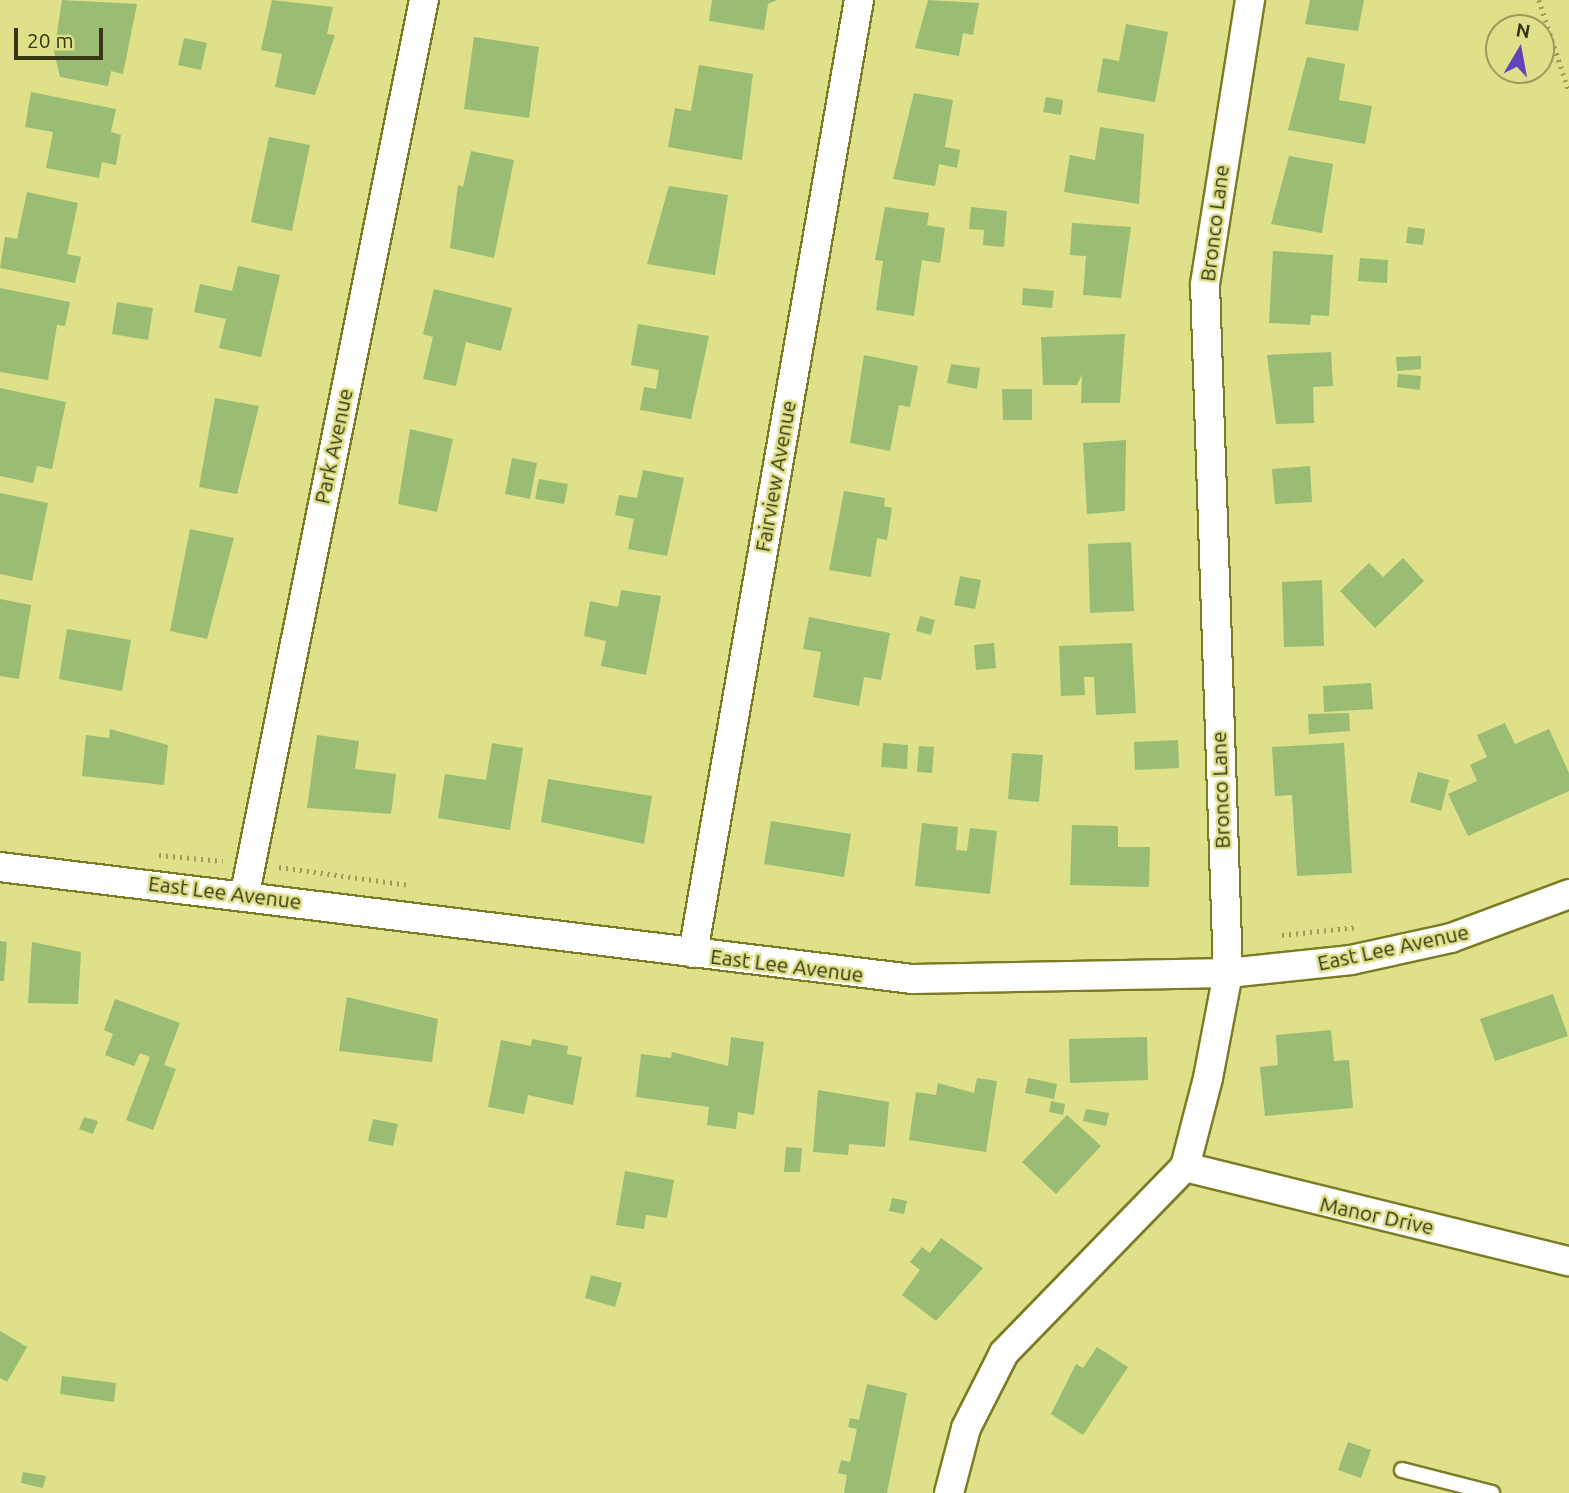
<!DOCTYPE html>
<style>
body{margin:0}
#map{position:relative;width:1569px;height:1493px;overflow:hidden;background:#dee08a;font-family:Ubuntu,sans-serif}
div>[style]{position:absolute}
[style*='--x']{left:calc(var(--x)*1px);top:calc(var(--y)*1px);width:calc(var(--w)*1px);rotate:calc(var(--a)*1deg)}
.building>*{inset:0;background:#9abd73}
.path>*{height:4.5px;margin-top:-2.25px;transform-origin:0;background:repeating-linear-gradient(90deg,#9c9d5b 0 2px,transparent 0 7px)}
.roads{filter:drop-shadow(2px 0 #7c7c25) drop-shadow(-2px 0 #7c7c25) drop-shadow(0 2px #7c7c25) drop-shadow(0 -2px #7c7c25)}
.lane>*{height:14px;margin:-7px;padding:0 7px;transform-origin:7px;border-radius:7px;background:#fff}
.street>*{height:28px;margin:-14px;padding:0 14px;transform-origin:14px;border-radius:14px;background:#fff}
span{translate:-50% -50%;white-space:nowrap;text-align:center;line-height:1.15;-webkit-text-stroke:5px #dee08a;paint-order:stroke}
.street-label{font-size:21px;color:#373714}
.north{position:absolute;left:1485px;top:14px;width:70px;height:70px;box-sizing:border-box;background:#dee08a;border:2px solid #9b9c5b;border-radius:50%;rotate:10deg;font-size:19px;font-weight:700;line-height:28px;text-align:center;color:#373714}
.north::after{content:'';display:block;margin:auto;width:24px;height:32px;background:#6143bb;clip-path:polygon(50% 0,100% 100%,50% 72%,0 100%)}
.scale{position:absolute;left:14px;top:28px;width:89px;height:32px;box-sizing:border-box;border:4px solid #373714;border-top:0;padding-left:9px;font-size:21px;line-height:24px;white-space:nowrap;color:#373714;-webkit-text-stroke:5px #dee08a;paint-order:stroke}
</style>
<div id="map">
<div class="building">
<i style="clip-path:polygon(62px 0,137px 4px,123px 74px,111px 71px,108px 86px,60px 77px,54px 52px)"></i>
<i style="clip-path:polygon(272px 0,333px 7px,327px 34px,335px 35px,315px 95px,275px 87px,282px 54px,261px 50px)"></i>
<i style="clip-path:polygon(712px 0,777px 0,768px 4px,764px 30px,709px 21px)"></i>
<i style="clip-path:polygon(928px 0,979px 3px,973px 35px,963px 33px,959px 56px,915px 48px)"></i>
<i style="clip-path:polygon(1310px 0,1364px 0,1358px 31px,1305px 24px)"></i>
<i style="clip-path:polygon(1126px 24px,1168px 32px,1155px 102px,1097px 92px,1103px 58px,1119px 61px)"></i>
<i style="clip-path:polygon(474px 37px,539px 47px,529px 118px,464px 109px)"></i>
<i style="clip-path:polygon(184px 38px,207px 43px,201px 70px,178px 65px)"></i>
<i style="clip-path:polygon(1307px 57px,1345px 64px,1339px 100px,1372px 106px,1365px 144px,1288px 130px)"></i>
<i style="clip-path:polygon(699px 65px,753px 74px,742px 160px,668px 147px,675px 108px,691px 111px)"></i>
<i style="clip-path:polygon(31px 92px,116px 109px,111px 132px,121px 135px,116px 165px,102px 162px,99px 178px,46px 168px,53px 132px,25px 127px)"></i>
<i style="clip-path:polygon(914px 93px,953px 100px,945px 147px,960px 150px,957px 168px,939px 164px,935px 186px,893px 179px)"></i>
<i style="clip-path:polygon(1046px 97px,1063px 100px,1061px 115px,1043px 112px)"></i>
<i style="clip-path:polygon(1100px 127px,1144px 134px,1139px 204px,1064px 192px,1070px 155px,1095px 160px)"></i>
<i style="clip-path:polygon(269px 137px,310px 145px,292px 231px,251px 222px)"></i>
<i style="clip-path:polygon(471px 151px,514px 160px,494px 258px,450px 248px,458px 185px,463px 187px)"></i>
<i style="clip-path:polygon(1289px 156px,1333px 164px,1322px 233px,1271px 224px)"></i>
<i style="clip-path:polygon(669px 186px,728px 195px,715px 275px,647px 264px)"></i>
<i style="clip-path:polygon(27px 192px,78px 203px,67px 254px,81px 257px,75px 283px,0 268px,5px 237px,17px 239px)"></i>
<i style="clip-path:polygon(885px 207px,929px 213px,927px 225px,945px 228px,940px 263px,922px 260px,914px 316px,876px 310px,883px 261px,875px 260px)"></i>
<i style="clip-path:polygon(971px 207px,1007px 211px,1004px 247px,983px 245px,984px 230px,969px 229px)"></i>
<i style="clip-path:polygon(1072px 223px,1131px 227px,1121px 298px,1083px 295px,1086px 256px,1070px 255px)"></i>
<i style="clip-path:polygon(1408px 227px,1425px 229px,1423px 245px,1406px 243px)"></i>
<i style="clip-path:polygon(1273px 251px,1333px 255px,1329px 316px,1311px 315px,1310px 325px,1269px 323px)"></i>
<i style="clip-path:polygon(1360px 258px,1388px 260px,1387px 283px,1358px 281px)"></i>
<i style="clip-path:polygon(238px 266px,280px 275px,261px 357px,219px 348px,226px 319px,194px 312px,200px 284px,232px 291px)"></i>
<i style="clip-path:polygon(0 288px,70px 302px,65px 326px,57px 325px,48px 380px,0 372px)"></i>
<i style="clip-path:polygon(1023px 288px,1054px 291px,1052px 308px,1022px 305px)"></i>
<i style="clip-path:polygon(434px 289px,512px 308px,501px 351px,466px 342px,456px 386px,423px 379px,433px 337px,423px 334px)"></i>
<i style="clip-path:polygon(117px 302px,153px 308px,148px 340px,112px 334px)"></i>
<i style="clip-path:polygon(638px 324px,709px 336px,691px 419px,640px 410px,644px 387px,656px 389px,659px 370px,631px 365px)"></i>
<i style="clip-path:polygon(1125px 334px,1120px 403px,1081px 403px,1082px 374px,1077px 385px,1043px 385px,1041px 337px)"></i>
<i style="clip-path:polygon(1331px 352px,1333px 386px,1313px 387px,1314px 423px,1276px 424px,1267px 355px)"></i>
<i style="clip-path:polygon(864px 355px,918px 366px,910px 407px,899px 405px,890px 451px,850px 443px)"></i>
<i style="clip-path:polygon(1421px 356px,1421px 369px,1397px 371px,1396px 357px)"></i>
<i style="clip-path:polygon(951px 364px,980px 368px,977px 389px,947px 383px)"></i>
<i style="clip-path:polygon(1398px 374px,1421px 376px,1420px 390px,1397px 387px)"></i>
<i style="clip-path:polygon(0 388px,66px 402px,52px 469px,37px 466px,33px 483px,0 476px)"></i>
<i style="clip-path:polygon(1002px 389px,1032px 389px,1032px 420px,1003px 420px)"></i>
<i style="clip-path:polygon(215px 398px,259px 406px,237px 494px,199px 487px)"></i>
<i style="clip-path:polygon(410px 429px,453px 439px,437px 512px,398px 504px)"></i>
<i style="clip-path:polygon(1126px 440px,1125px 511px,1087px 514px,1083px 443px)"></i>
<i style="clip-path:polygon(512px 458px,537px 463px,530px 499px,505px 494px)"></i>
<i style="clip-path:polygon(1310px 466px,1312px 502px,1275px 504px,1272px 469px)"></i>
<i style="clip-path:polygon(643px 470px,684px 478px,667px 556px,628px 549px,634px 519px,615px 515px,619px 495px,637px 498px)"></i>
<i style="clip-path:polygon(539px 479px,568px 484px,564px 504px,535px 499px)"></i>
<i style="clip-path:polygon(844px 491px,885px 498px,884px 506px,892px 508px,887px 540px,877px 538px,871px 577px,829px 570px)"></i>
<i style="clip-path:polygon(0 493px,48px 503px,32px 581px,0 574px)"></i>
<i style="clip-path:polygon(190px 529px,234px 538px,207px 639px,170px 631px)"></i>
<i style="clip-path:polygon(1131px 542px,1134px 611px,1090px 613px,1088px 544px)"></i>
<i style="clip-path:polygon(1403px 558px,1424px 581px,1375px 628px,1340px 591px,1369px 563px,1383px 577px)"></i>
<i style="clip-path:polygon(960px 576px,981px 580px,975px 609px,954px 605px)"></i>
<i style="clip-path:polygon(1322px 580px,1324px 646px,1284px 647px,1282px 582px)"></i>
<i style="clip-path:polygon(621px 590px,661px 596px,646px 675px,601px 666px,606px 641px,584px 636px,590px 601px,618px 607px)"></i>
<i style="clip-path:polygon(0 599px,31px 605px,19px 679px,0 676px)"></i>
<i style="clip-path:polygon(920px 616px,935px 620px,931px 635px,916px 631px)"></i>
<i style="clip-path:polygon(809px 617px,890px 633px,881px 680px,864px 677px,859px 706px,813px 697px,821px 652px,803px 649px)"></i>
<i style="clip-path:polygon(67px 629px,131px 640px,122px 691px,59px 679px)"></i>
<i style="clip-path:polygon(994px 643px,996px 668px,976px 670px,974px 645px)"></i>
<i style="clip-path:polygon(1132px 643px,1136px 713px,1096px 715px,1094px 677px,1084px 677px,1085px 695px,1061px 696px,1059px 646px)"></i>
<i style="clip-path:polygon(1371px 683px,1373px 709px,1324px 712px,1323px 686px)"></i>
<i style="clip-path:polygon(1349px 713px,1350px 731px,1309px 734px,1308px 714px)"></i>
<i style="clip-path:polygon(1505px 723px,1515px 744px,1549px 729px,1569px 773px,1569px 791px,1468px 836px,1448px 794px,1477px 781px,1470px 765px,1487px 757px,1477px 735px)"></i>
<i style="clip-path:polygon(110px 729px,168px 745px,164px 785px,82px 776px,86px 735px,109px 738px)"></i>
<i style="clip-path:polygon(317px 735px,359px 741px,355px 769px,396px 774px,391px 814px,307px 808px)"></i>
<i style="clip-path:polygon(1178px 740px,1179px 768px,1135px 770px,1134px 742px)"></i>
<i style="clip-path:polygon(492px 743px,523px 748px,510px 830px,438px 818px,445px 774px,486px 780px)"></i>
<i style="clip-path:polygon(883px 743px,908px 745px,907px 769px,881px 767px)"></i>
<i style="clip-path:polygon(1344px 743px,1352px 873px,1297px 876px,1292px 795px,1275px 796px,1272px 747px)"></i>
<i style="clip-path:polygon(919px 746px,934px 747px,932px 773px,917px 772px)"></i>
<i style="clip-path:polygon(1012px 753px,1043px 755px,1039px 802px,1008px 799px)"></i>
<i style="clip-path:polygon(1418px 772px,1449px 780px,1441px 811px,1410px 802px)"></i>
<i style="clip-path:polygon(548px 779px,652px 796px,644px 844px,541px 822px)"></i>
<i style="clip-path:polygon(771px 821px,851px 834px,844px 877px,764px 864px)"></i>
<i style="clip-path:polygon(922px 823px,958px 827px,956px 850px,967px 851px,970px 828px,997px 831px,990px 894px,915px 886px)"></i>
<i style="clip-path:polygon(1072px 825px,1118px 826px,1118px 847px,1150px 847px,1149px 887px,1070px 885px)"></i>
<i style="clip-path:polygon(0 941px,7px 942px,4px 981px,0 981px)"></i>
<i style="clip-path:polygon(32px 942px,81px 952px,78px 1004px,28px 1003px)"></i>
<i style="clip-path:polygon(1553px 994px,1568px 1036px,1495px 1061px,1480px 1019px)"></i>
<i style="clip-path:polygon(347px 997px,438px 1019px,432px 1062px,339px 1051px)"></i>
<i style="clip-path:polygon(115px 999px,180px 1023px,164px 1065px,176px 1069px,153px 1130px,126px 1120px,150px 1057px,140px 1053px,134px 1066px,105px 1055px,113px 1034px,104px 1030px)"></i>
<i style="clip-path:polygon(1331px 1030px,1334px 1061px,1349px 1060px,1353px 1108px,1265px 1116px,1260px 1067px,1278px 1065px,1276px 1035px)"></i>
<i style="clip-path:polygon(731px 1037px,764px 1042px,754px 1115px,738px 1112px,736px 1129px,707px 1125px,709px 1107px,636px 1097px,641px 1054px,671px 1058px,672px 1052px,728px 1066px)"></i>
<i style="clip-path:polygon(1147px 1037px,1148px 1080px,1070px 1083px,1069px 1039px)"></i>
<i style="clip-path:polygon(532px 1039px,568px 1046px,567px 1054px,582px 1057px,573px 1105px,528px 1095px,524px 1114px,488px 1107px,501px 1040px,531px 1046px)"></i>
<i style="clip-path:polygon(977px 1078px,997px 1081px,986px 1152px,909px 1140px,916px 1092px,936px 1095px,938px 1083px,974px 1093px)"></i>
<i style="clip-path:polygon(1028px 1078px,1057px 1084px,1054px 1099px,1025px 1093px)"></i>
<i style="clip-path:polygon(818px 1090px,889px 1102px,885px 1147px,849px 1144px,848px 1155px,813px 1152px)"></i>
<i style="clip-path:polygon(1051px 1101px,1065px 1104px,1063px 1115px,1049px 1112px)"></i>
<i style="clip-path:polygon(1086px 1109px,1109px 1113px,1106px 1126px,1083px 1121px)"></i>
<i style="clip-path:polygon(1067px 1115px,1101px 1146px,1056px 1194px,1022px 1162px)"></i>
<i style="clip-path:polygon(84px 1117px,98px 1121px,93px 1134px,79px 1129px)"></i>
<i style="clip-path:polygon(373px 1119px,398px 1124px,393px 1146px,368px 1141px)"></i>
<i style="clip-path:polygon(786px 1147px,802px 1148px,800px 1172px,784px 1172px)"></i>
<i style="clip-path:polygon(625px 1171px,674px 1180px,667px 1218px,646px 1215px,644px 1229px,616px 1225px)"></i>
<i style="clip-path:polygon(892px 1198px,907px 1201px,904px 1214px,889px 1211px)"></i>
<i style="clip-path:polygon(941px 1238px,983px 1268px,936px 1321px,902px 1295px,920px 1270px,910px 1262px,922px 1247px,930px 1253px)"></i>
<i style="clip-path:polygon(591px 1275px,622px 1283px,615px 1307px,585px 1298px)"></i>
<i style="clip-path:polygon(0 1331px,27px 1347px,7px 1382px,0 1378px)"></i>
<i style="clip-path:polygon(1097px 1347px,1128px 1367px,1083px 1435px,1051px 1414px,1076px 1364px,1083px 1368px)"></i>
<i style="clip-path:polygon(62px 1376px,116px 1383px,114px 1402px,60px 1394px)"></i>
<i style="clip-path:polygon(867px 1384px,907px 1393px,887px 1493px,844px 1493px,847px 1475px,838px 1473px,841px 1460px,850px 1462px,857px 1429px,848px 1427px,850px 1418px,859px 1420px)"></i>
<i style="clip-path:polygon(1348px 1442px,1371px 1450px,1361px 1478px,1338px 1470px)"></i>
<i style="clip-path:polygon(23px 1472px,46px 1476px,43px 1488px,21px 1483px)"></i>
</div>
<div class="path">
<i style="--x:1539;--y:0;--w:96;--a:71.8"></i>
<i style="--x:159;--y:855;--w:64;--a:5.4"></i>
<i style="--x:279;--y:867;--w:131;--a:7.9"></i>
<i style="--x:1282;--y:935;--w:75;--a:-6.1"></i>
</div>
<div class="roads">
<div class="lane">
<i style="--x:1402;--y:1470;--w:93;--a:14.3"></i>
</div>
<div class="street">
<i style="--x:0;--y:867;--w:919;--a:7"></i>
<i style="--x:912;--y:979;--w:316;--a:-1.1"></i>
<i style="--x:1228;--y:973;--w:124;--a:-6"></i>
<i style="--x:1351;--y:960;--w:102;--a:-12.4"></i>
<i style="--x:1451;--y:938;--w:126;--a:-20.4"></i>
<i style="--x:245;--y:893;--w:911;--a:-78.67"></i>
<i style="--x:693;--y:953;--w:967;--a:-80.12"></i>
<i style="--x:1185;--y:1167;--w:395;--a:13.8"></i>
<i style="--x:949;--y:1493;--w:67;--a:-75.3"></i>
<i style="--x:966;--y:1428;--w:84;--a:-63.1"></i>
<i style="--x:1004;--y:1353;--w:260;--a:-45.8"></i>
<i style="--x:1185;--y:1167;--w:92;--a:-75.5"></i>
<i style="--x:1208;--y:1078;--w:107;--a:-79.2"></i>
<i style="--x:1228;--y:973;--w:689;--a:-91.91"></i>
<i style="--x:1205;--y:284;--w:288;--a:-81"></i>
</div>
</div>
<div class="street-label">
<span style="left:1214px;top:223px;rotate:-83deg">Bronco Lane</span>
<span style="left:333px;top:446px;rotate:-78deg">Park Avenue</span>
<span style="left:775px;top:476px;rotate:-80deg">Fairview Avenue</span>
<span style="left:1220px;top:790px;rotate:-92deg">Bronco Lane</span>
<span style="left:225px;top:892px;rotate:7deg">East Lee Avenue</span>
<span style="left:1393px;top:947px;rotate:-12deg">East Lee Avenue</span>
<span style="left:787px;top:965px;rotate:7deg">East Lee Avenue</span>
<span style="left:1377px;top:1215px;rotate:12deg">Manor Drive</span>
</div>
<div class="north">N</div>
<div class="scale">20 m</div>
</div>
